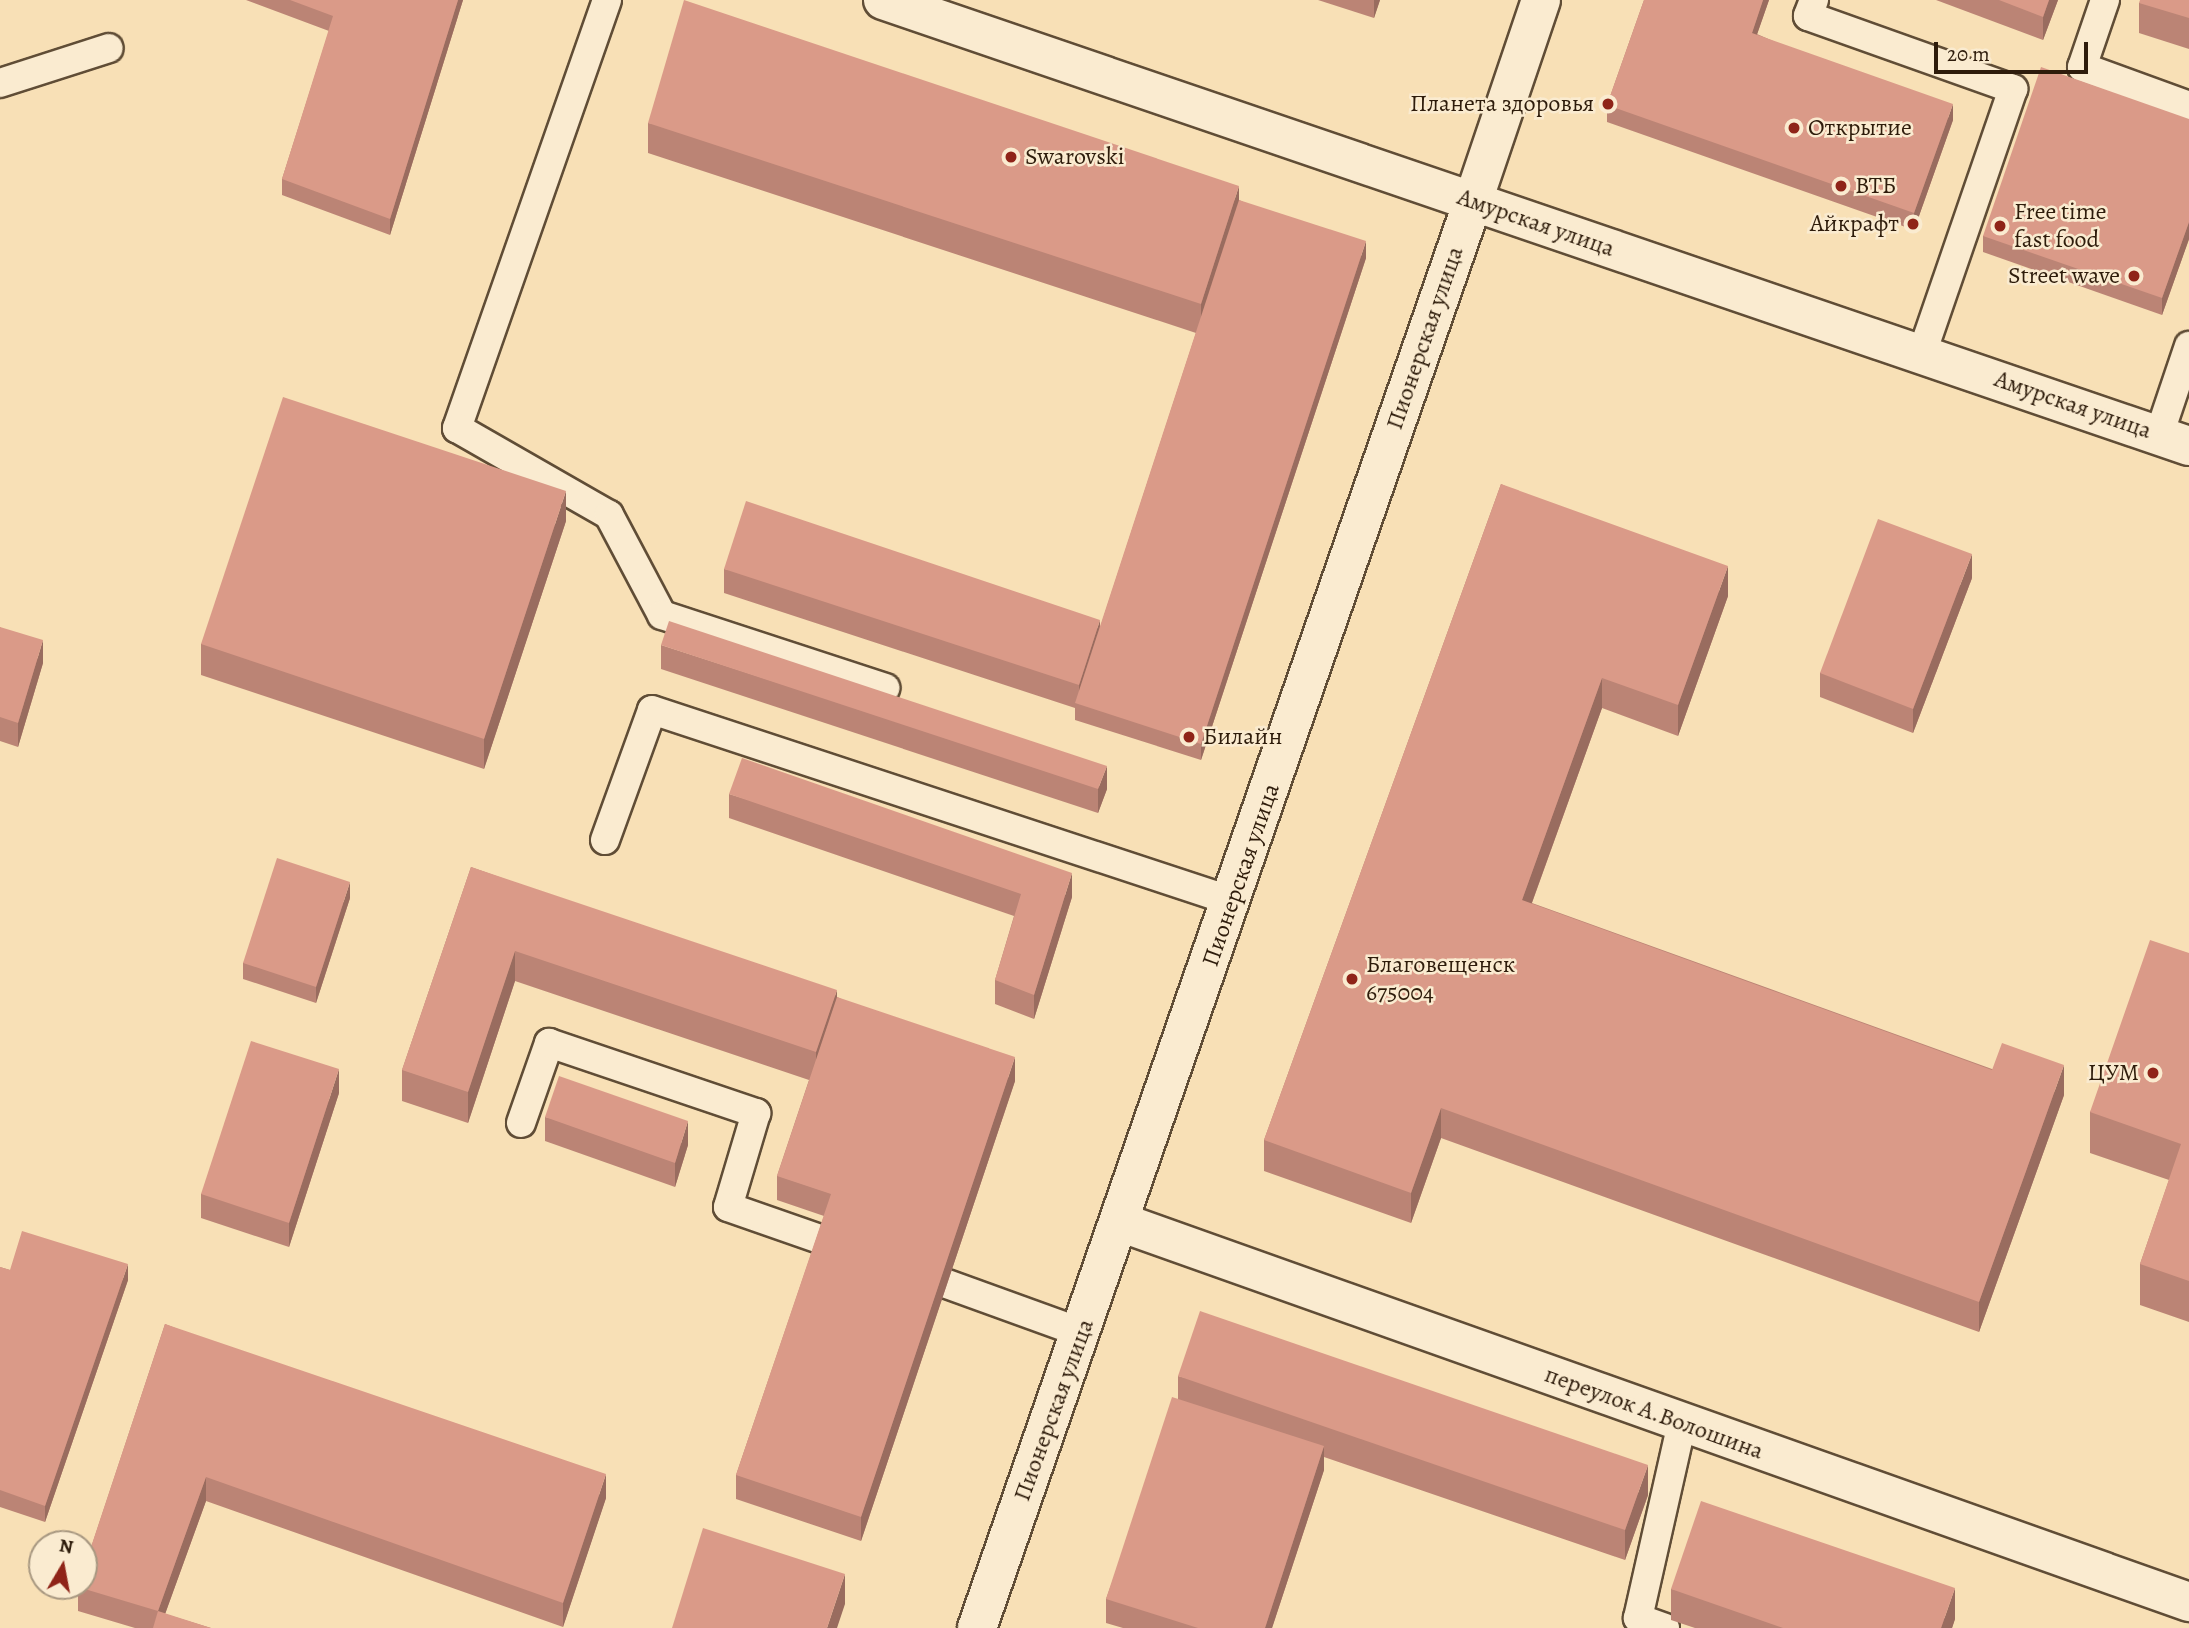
<!DOCTYPE html>
<meta charset="utf-8">
<style>
body{margin:0}
#map{position:relative;width:2189px;height:1628px;overflow:hidden;background:#f8e0b6;font-family:Alegreya,serif}
div>[style]{position:absolute}
[style*='--x']{left:calc(var(--x)*1px);top:calc(var(--y)*1px);width:calc(var(--w)*1px);rotate:calc(var(--a)*1deg)}
.roads{filter:drop-shadow(2px 0 #604d36) drop-shadow(-2px 0 #604d36) drop-shadow(0 2px #604d36) drop-shadow(0 -2px #604d36)}
.lane>*{height:28px;margin:-14px;padding:0 14px;transform-origin:14px;border-radius:14px;background:#faebd0}
.street>*{height:38px;margin:-19px;padding:0 19px;transform-origin:19px;border-radius:19px;background:#faebd0}
.secondary>*{height:38px;margin:-19px;padding:0 19px;transform-origin:19px;border-radius:19px;background:#faebd0}
.wall>*{inset:0;background:#bb8475}
.shaded-wall>*{inset:0;background:#996c5f}
.building>*{inset:0;background:#da9a88}
.dots>*{width:19px;height:19px;translate:-50% -50%;box-sizing:border-box;border:4px solid #faebd0;border-radius:50%}
span{translate:-50% -50%;white-space:nowrap;text-align:center;line-height:1.15;-webkit-text-stroke:5px #faebd0;paint-order:stroke}
.poi-label{font-size:24px;color:#2e1c0b}
.right{translate:-100% -50%;text-align:right}
.left{translate:0 -50%;text-align:left}
.street-label{font-size:24px;color:#2e1c0b}
.north{position:absolute;left:28px;top:1530px;width:70px;height:70px;box-sizing:border-box;background:#faebd0;border:2px solid #a89881;border-radius:50%;rotate:10deg;font-size:19px;font-weight:700;line-height:28px;text-align:center;color:#2e1c0b}
.north::after{content:'';display:block;margin:auto;width:24px;height:32px;background:#8f2418;clip-path:polygon(50% 0,100% 100%,50% 72%,0 100%)}
.scale{position:absolute;left:1934px;top:42px;width:154px;height:32px;box-sizing:border-box;border:4px solid #2e1c0b;border-top:0;padding-left:9px;font-size:21px;line-height:24px;white-space:nowrap;color:#2e1c0b;-webkit-text-stroke:5px #faebd0;paint-order:stroke}
</style>
<div id="map">
<div class="roads">
<div class="lane">
<i style="--x:607;--y:0;--w:454;--a:109.3"></i>
<i style="--x:457;--y:428;--w:175;--a:29.8"></i>
<i style="--x:609;--y:515;--w:113;--a:62.1"></i>
<i style="--x:662;--y:615;--w:235;--a:18.1"></i>
<i style="--x:1814;--y:0;--w:17;--a:111"></i>
<i style="--x:1808;--y:16;--w:218;--a:19.6"></i>
<i style="--x:2013;--y:89;--w:279;--a:109"></i>
<i style="--x:2105;--y:0;--w:71;--a:108.9"></i>
<i style="--x:2082;--y:67;--w:114;--a:20"></i>
<i style="--x:0;--y:83;--w:114;--a:-17.8"></i>
<i style="--x:2159;--y:435;--w:94;--a:-71.4"></i>
<i style="--x:605;--y:840;--w:138;--a:-70.1"></i>
<i style="--x:652;--y:710;--w:611;--a:18.23"></i>
<i style="--x:521;--y:1123;--w:85;--a:-70.7"></i>
<i style="--x:549;--y:1043;--w:219;--a:18.7"></i>
<i style="--x:756;--y:1113;--w:98;--a:106.6"></i>
<i style="--x:728;--y:1207;--w:101;--a:19.2"></i>
<i style="--x:947;--y:1284;--w:144;--a:19.9"></i>
<i style="--x:1665;--y:1628;--w:29;--a:-160"></i>
<i style="--x:1638;--y:1618;--w:200;--a:-77.3"></i>
</div>
<div class="street">
<i style="--x:1120;--y:1222;--w:1135;--a:19.57"></i>
<i style="--x:977;--y:1628;--w:1511;--a:-70.83"></i>
</div>
<div class="secondary">
<i style="--x:883;--y:0;--w:1380;--a:18.86"></i>
<i style="--x:1473;--y:201;--w:212;--a:-71.3"></i>
</div>
</div>
<div class="wall">
<i style="clip-path:polygon(246px 0,463px 0,390px 235px,282px 195px,282px 179px,329px 31px)"></i>
<i style="clip-path:polygon(1318px 0,1380px 0,1374px 18px)"></i>
<i style="clip-path:polygon(1644px 0,1769px 0,1757px 34px,1953px 120px,1914px 230px,1607px 122px,1607px 105px)"></i>
<i style="clip-path:polygon(1936px 0,2058px 0,2043px 40px)"></i>
<i style="clip-path:polygon(2189px 0,2189px 49px,2139px 33px,2139px 3px)"></i>
<i style="clip-path:polygon(2189px 119px,2189px 239px,2162px 315px,1983px 252px,1983px 236px)"></i>
<i style="clip-path:polygon(648px 123px,1239px 200px,1366px 258px,1201px 760px,1075px 720px,1075px 708px,724px 593px,724px 569px,1100px 628px,1196px 333px,648px 153px)"></i>
<i style="clip-path:polygon(1501px 484px,1728px 596px,1678px 736px,1602px 708px,1532px 903px,2064px 1095px,1979px 1332px,1441px 1138px,1411px 1223px,1264px 1171px,1264px 1140px)"></i>
<i style="clip-path:polygon(566px 521px,484px 769px,201px 675px,201px 644px)"></i>
<i style="clip-path:polygon(1972px 578px,1913px 733px,1820px 697px,1820px 673px)"></i>
<i style="clip-path:polygon(0 627px,43px 663px,18px 747px,0 741px)"></i>
<i style="clip-path:polygon(661px 645px,1107px 789px,1098px 813px,661px 669px)"></i>
<i style="clip-path:polygon(729px 794px,1072px 897px,1034px 1019px,995px 1004px,995px 980px,1014px 916px,729px 818px)"></i>
<i style="clip-path:polygon(471px 867px,837px 997px,1015px 1081px,861px 1541px,736px 1499px,736px 1475px,824px 1216px,777px 1200px,777px 1176px,809px 1080px,515px 981px,468px 1123px,402px 1101px,402px 1070px)"></i>
<i style="clip-path:polygon(350px 898px,316px 1003px,243px 979px,243px 963px)"></i>
<i style="clip-path:polygon(2189px 953px,2189px 1322px,2140px 1305px,2140px 1264px,2169px 1180px,2090px 1153px,2090px 1112px)"></i>
<i style="clip-path:polygon(339px 1093px,289px 1247px,201px 1218px,201px 1194px)"></i>
<i style="clip-path:polygon(545px 1117px,688px 1145px,675px 1187px,545px 1141px)"></i>
<i style="clip-path:polygon(0 1267px,10px 1270px,128px 1280px,45px 1522px,0 1507px)"></i>
<i style="clip-path:polygon(165px 1324px,606px 1498px,563px 1627px,206px 1501px,165px 1614px,211px 1628px,135px 1628px,78px 1611px,78px 1587px)"></i>
<i style="clip-path:polygon(1178px 1376px,1648px 1495px,1625px 1560px,1324px 1457px,1324px 1470px,1272px 1628px,1123px 1628px,1106px 1623px,1106px 1599px,1178px 1399px)"></i>
<i style="clip-path:polygon(1671px 1589px,1955px 1619px,1952px 1628px,1695px 1628px,1671px 1620px)"></i>
</div>
<div class="shaded-wall">
<i style="clip-path:polygon(458px 0,463px 0,390px 235px,390px 219px)"></i>
<i style="clip-path:polygon(1374px 0,1380px 0,1374px 18px)"></i>
<i style="clip-path:polygon(1763px 0,1769px 0,1752px 49px,1752px 33px)"></i>
<i style="clip-path:polygon(2049px 0,2058px 0,2043px 40px,2043px 17px)"></i>
<i style="clip-path:polygon(1953px 104px,1953px 120px,1914px 230px,1914px 213px)"></i>
<i style="clip-path:polygon(1239px 186px,1239px 216px,1201px 335px,1201px 304px)"></i>
<i style="clip-path:polygon(2189px 222px,2189px 239px,2162px 315px,2162px 298px)"></i>
<i style="clip-path:polygon(1366px 241px,1366px 258px,1201px 760px,1201px 744px)"></i>
<i style="clip-path:polygon(566px 491px,566px 521px,484px 769px,484px 739px)"></i>
<i style="clip-path:polygon(1972px 554px,1972px 578px,1913px 733px,1913px 709px)"></i>
<i style="clip-path:polygon(1728px 566px,1728px 596px,1678px 736px,1678px 705px)"></i>
<i style="clip-path:polygon(1100px 620px,1100px 644px,1079px 704px,1079px 685px)"></i>
<i style="clip-path:polygon(43px 640px,43px 663px,18px 747px,18px 723px)"></i>
<i style="clip-path:polygon(1602px 678px,1602px 708px,1522px 930px,1522px 900px)"></i>
<i style="clip-path:polygon(1107px 766px,1107px 789px,1098px 813px,1098px 789px)"></i>
<i style="clip-path:polygon(1072px 873px,1072px 897px,1034px 1019px,1034px 995px)"></i>
<i style="clip-path:polygon(350px 882px,350px 898px,316px 1003px,316px 987px)"></i>
<i style="clip-path:polygon(515px 951px,515px 981px,468px 1123px,468px 1092px)"></i>
<i style="clip-path:polygon(837px 990px,837px 1021px,816px 1083px,816px 1052px)"></i>
<i style="clip-path:polygon(1015px 1057px,1015px 1081px,861px 1541px,861px 1517px)"></i>
<i style="clip-path:polygon(2064px 1065px,2064px 1095px,1979px 1332px,1979px 1302px)"></i>
<i style="clip-path:polygon(339px 1069px,339px 1093px,289px 1247px,289px 1223px)"></i>
<i style="clip-path:polygon(1441px 1108px,1441px 1138px,1411px 1223px,1411px 1193px)"></i>
<i style="clip-path:polygon(688px 1121px,688px 1145px,675px 1187px,675px 1163px)"></i>
<i style="clip-path:polygon(128px 1264px,128px 1280px,45px 1522px,45px 1506px)"></i>
<i style="clip-path:polygon(1324px 1446px,1324px 1470px,1272px 1628px,1265px 1628px)"></i>
<i style="clip-path:polygon(1648px 1465px,1648px 1495px,1625px 1560px,1625px 1530px)"></i>
<i style="clip-path:polygon(606px 1474px,606px 1498px,563px 1627px,563px 1603px)"></i>
<i style="clip-path:polygon(206px 1477px,206px 1501px,160px 1628px,158px 1611px)"></i>
<i style="clip-path:polygon(845px 1574px,845px 1604px,837px 1628px,827px 1628px)"></i>
<i style="clip-path:polygon(1955px 1588px,1955px 1619px,1952px 1628px,1941px 1628px)"></i>
</div>
<div class="building">
<i style="clip-path:polygon(290px 0,458px 0,390px 219px,282px 179px,333px 16px)"></i>
<i style="clip-path:polygon(684px 0,1239px 186px,1201px 304px,648px 123px)"></i>
<i style="clip-path:polygon(1644px 0,1763px 0,1752px 33px,1953px 104px,1914px 213px,1607px 105px)"></i>
<i style="clip-path:polygon(1999px 0,2049px 0,2043px 17px)"></i>
<i style="clip-path:polygon(2140px 0,2189px 0,2189px 18px,2139px 3px)"></i>
<i style="clip-path:polygon(2041px 67px,2189px 119px,2189px 222px,2162px 298px,1983px 236px)"></i>
<i style="clip-path:polygon(1239px 200px,1366px 241px,1201px 744px,1075px 703px)"></i>
<i style="clip-path:polygon(283px 397px,566px 491px,484px 739px,201px 644px)"></i>
<i style="clip-path:polygon(1501px 484px,1728px 566px,1678px 705px,1602px 678px,1522px 900px,1992px 1070px,2002px 1043px,2064px 1065px,1979px 1302px,1441px 1108px,1411px 1193px,1264px 1140px)"></i>
<i style="clip-path:polygon(746px 501px,1100px 620px,1079px 685px,724px 569px)"></i>
<i style="clip-path:polygon(1878px 519px,1972px 554px,1913px 709px,1820px 673px)"></i>
<i style="clip-path:polygon(669px 621px,1107px 766px,1098px 789px,661px 645px)"></i>
<i style="clip-path:polygon(0 627px,43px 640px,18px 723px,0 717px)"></i>
<i style="clip-path:polygon(742px 758px,1072px 873px,1034px 995px,995px 980px,1021px 894px,729px 794px)"></i>
<i style="clip-path:polygon(277px 858px,350px 882px,316px 987px,243px 963px)"></i>
<i style="clip-path:polygon(471px 867px,837px 990px,816px 1052px,515px 951px,468px 1092px,402px 1070px)"></i>
<i style="clip-path:polygon(2150px 940px,2189px 953px,2189px 1281px,2140px 1264px,2181px 1144px,2090px 1112px)"></i>
<i style="clip-path:polygon(837px 997px,1015px 1057px,861px 1517px,736px 1475px,831px 1194px,777px 1176px)"></i>
<i style="clip-path:polygon(251px 1041px,339px 1069px,289px 1223px,201px 1194px)"></i>
<i style="clip-path:polygon(559px 1076px,688px 1121px,675px 1163px,545px 1117px)"></i>
<i style="clip-path:polygon(22px 1231px,128px 1264px,45px 1506px,0 1490px,0 1267px,10px 1270px)"></i>
<i style="clip-path:polygon(1200px 1311px,1648px 1465px,1625px 1530px,1178px 1376px)"></i>
<i style="clip-path:polygon(165px 1324px,606px 1474px,563px 1603px,206px 1477px,158px 1611px,78px 1587px,84px 1586px,84px 1568px)"></i>
<i style="clip-path:polygon(1172px 1397px,1324px 1446px,1265px 1628px,1198px 1628px,1106px 1599px)"></i>
<i style="clip-path:polygon(1701px 1501px,1955px 1588px,1941px 1628px,1783px 1628px,1671px 1589px)"></i>
<i style="clip-path:polygon(703px 1528px,845px 1574px,827px 1628px,672px 1628px)"></i>
<i style="clip-path:polygon(158px 1611px,211px 1628px,153px 1628px)"></i>
</div>
<div class="dots">
<i style="left:1608px;top:104px;background:#8f2418"></i>
<i style="left:1794px;top:128px;background:#8f2418"></i>
<i style="left:1011px;top:157px;background:#8f2418"></i>
<i style="left:1841px;top:186px;background:#8f2418"></i>
<i style="left:1913px;top:224px;background:#8f2418"></i>
<i style="left:2000px;top:226px;background:#8f2418"></i>
<i style="left:2134px;top:276px;background:#8f2418"></i>
<i style="left:1189px;top:737px;background:#8f2418"></i>
<i style="left:1352px;top:979px;background:#8f2418"></i>
<i style="left:2153px;top:1073px;background:#8f2418"></i>
</div>
<div class="poi-label">
<span class="right" style="left:1594px;top:104px">Планета здоровья</span>
<span class="left" style="left:1808px;top:128px">Открытие</span>
<span class="left" style="left:1025px;top:157px">Swarovski</span>
<span class="left" style="left:1855px;top:186px">ВТБ</span>
<span class="left" style="left:2014px;top:226px">Free time<br>fast food</span>
<span class="right" style="left:1899px;top:224px">Айкрафт</span>
<span class="right" style="left:2120px;top:276px">Street wave</span>
<span class="left" style="left:1203px;top:737px">Билайн</span>
<span class="left" style="left:1366px;top:979px">Благовещенск<br>675004</span>
<span class="right" style="left:2139px;top:1073px">ЦУМ</span>
</div>
<div class="street-label">
<span style="left:1536px;top:223px;rotate:19deg">Амурская улица</span>
<span style="left:1425px;top:338px;rotate:-71deg">Пионерская улица</span>
<span style="left:2073px;top:405px;rotate:19deg">Амурская улица</span>
<span style="left:1241px;top:875px;rotate:-71deg">Пионерская улица</span>
<span style="left:1054px;top:1410px;rotate:-70deg">Пионерская улица</span>
<span style="left:1654px;top:1413px;rotate:20deg">переулок А.Волошина</span>
</div>
<div class="north">N</div>
<div class="scale">20 m</div>
</div>
